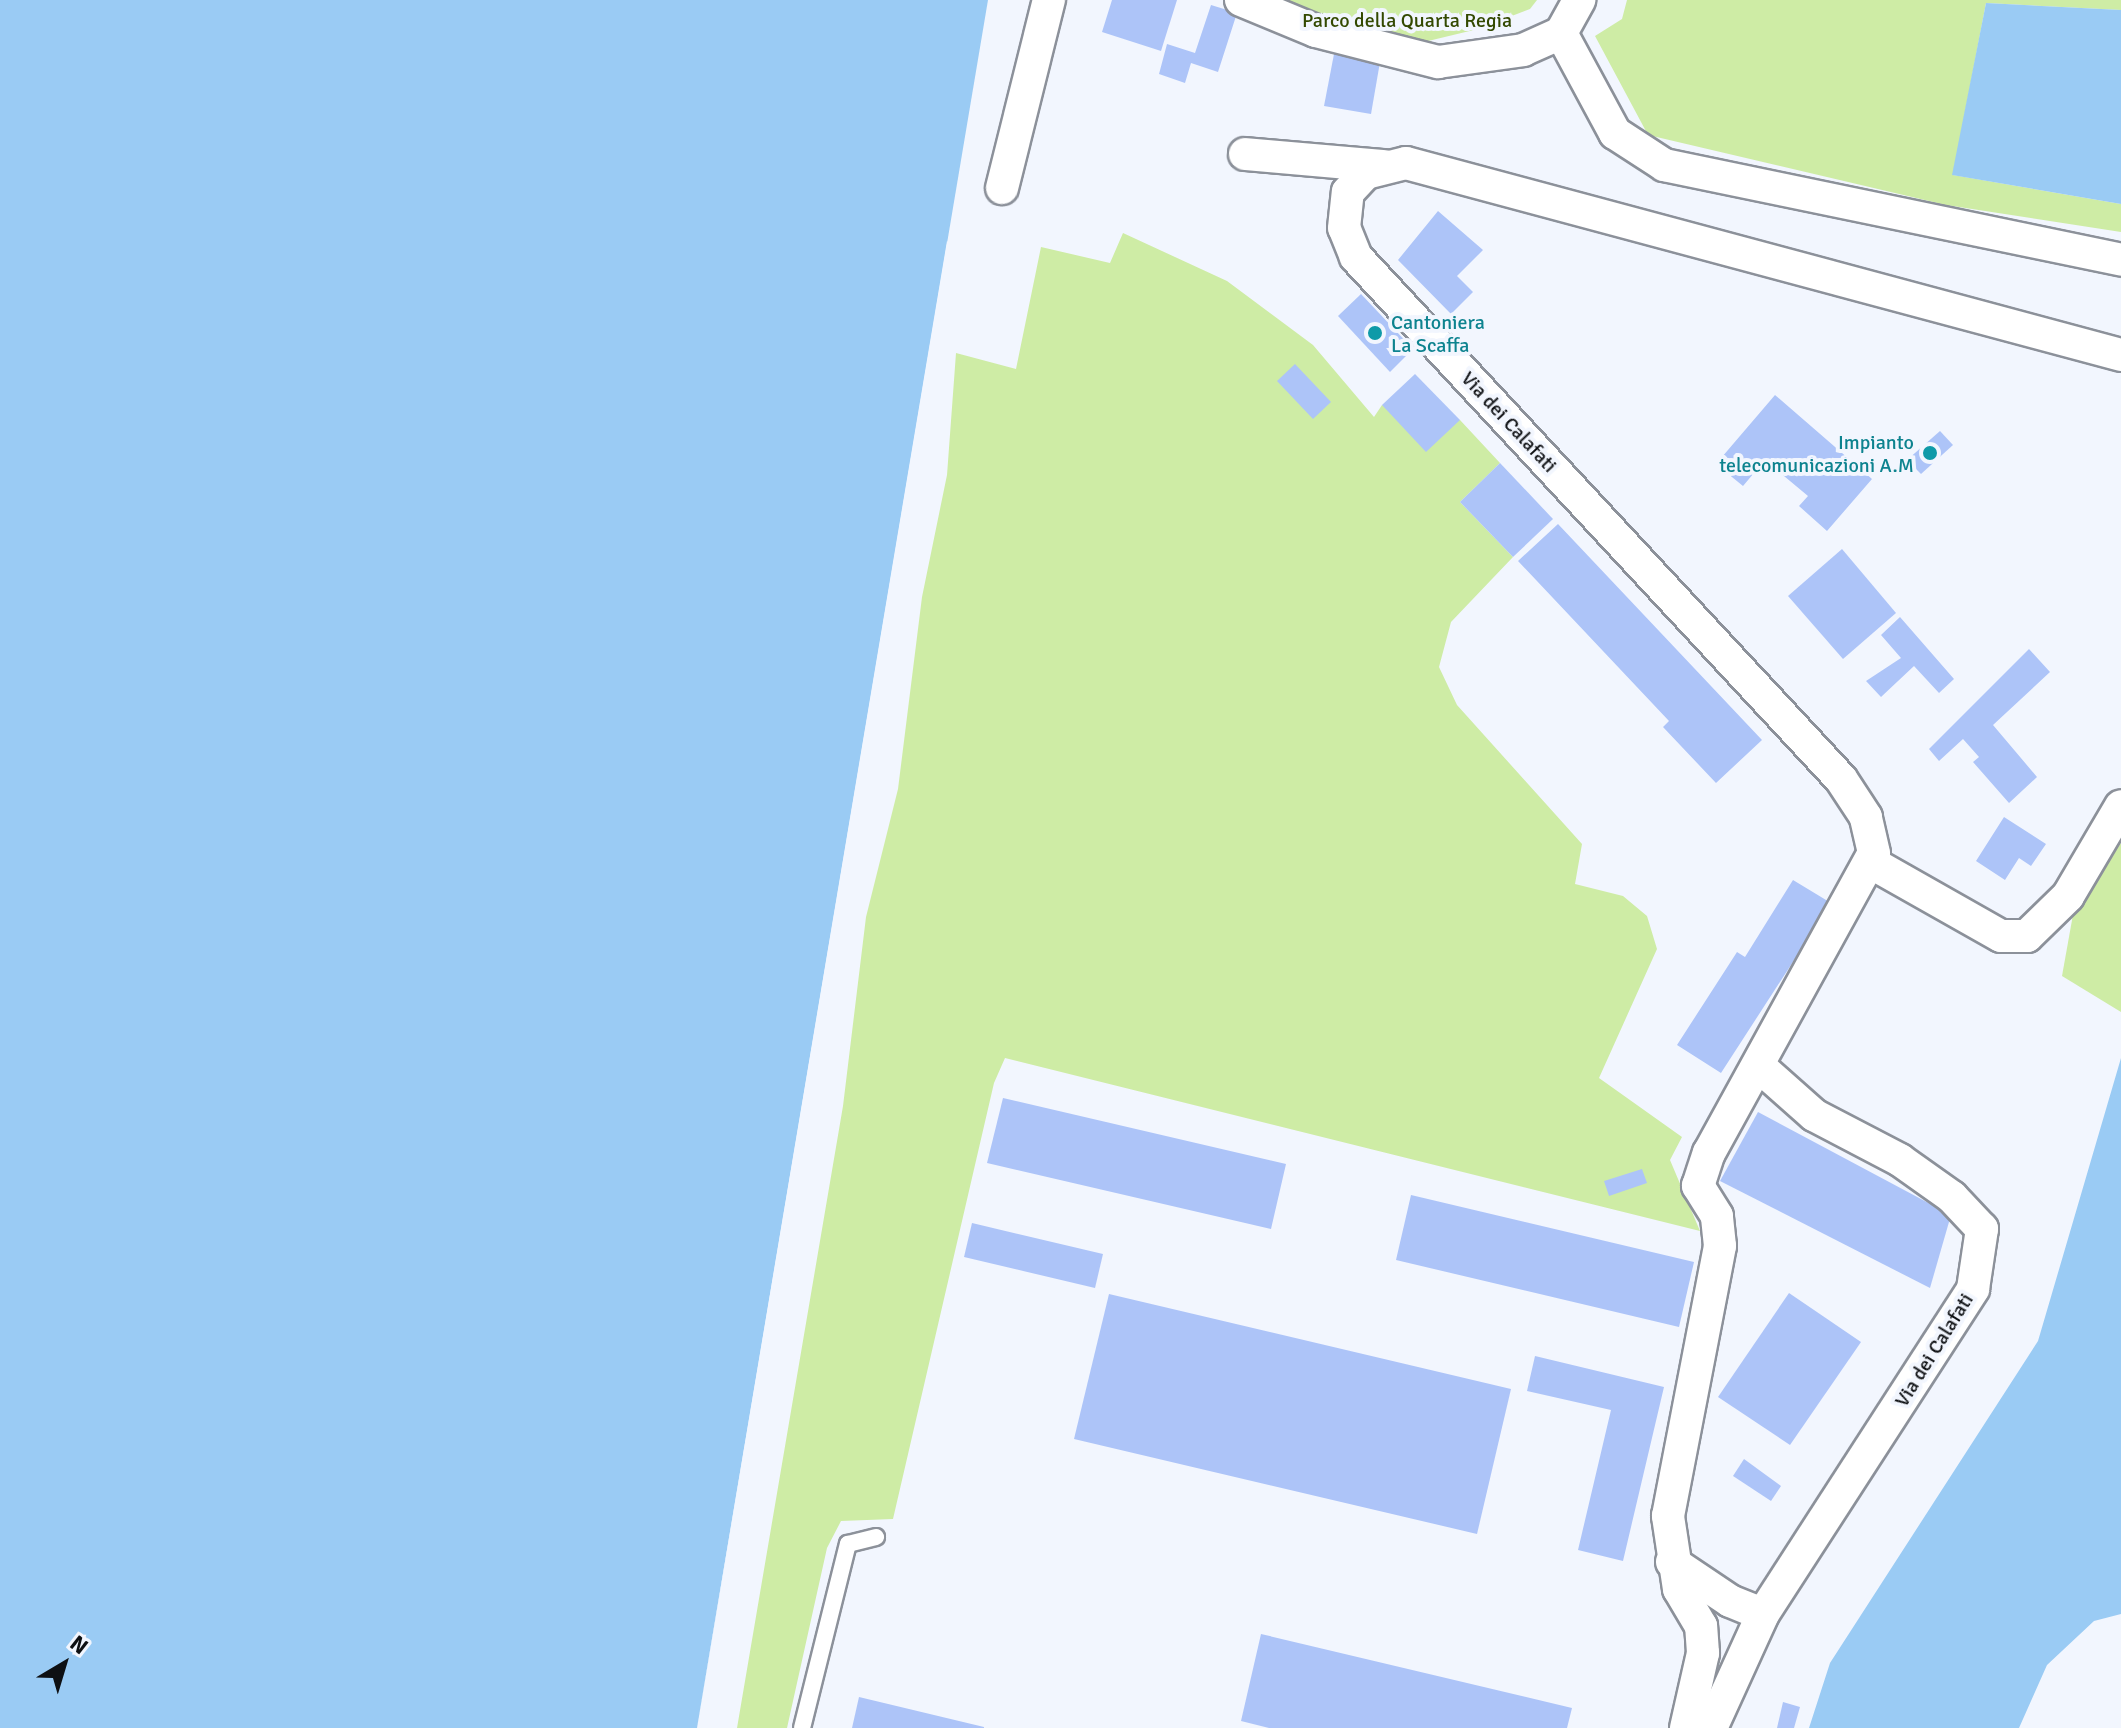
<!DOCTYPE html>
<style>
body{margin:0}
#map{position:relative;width:2121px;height:1728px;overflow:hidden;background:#f2f6fe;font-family:Signika,sans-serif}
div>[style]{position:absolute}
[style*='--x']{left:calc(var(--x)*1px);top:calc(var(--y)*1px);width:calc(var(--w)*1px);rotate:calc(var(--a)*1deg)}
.green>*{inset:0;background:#ceeca5}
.water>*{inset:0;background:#9acbf4}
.pier>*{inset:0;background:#f2f6fe}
.building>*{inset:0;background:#adc4f8}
.roads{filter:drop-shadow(2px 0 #8c919a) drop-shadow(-2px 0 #8c919a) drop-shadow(0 2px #8c919a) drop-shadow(0 -2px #8c919a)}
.service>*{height:16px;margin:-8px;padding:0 8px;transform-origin:8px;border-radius:8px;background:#fff}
.minor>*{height:32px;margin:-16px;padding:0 16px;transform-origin:16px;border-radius:16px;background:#fff}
.dots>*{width:22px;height:22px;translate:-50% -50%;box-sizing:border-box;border:4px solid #f2f6fe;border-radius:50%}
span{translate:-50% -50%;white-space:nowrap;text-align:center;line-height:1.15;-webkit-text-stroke:8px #f2f6fe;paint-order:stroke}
.park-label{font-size:20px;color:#334901}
.culture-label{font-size:20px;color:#0d838f}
.left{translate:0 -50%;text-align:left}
.right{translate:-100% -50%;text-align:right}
.street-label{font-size:20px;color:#0e1013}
.north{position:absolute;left:24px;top:1624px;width:80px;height:80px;-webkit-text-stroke:6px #f2f6fe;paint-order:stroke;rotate:38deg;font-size:22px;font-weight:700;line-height:32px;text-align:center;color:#0e1013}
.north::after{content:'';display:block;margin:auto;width:28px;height:36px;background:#0e1013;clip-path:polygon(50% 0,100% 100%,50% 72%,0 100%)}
</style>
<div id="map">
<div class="green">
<i style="clip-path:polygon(1267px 0,1537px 0,1530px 9px,1478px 29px,1424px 42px,1388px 40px)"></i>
<i style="clip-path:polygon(1627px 0,2121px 0,2121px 10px,1986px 3px,1953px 175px,2121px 204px,2121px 232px,1946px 205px,1648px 135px,1595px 36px,1622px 19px)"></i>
<i style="clip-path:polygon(1123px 233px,1227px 281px,1313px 345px,1374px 417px,1382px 405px,1460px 420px,1500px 463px,1460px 502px,1513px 557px,1451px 622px,1439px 667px,1457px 705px,1582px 844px,1575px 884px,1623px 896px,1647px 916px,1657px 949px,1599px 1078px,1682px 1137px,1670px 1160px,1700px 1231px,1005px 1058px,994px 1083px,893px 1519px,841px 1521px,827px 1548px,787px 1728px,737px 1728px,843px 1106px,866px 917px,898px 789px,922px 597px,947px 475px,956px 353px,1016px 369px,1041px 247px,1110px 263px)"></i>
<i style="clip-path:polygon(2121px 843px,2121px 1012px,2062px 976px,2074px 909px)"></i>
</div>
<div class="water">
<i style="clip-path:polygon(0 0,988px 0,697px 1728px,0 1728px)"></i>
<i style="clip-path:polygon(1986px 3px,2121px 10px,2121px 204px,1952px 175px)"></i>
<i style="clip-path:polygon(2121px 1058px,2121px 1614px,2094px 1621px,2047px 1665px,2019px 1728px,1809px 1728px,1830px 1663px,2038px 1341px)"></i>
</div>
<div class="pier">
<i style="clip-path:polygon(947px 241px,951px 245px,697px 1728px)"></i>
</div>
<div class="building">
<i style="clip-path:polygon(1112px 0,1177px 0,1161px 51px,1102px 32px)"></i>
<i style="clip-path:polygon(1211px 5px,1237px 13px,1218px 72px,1191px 63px,1185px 83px,1159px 74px,1167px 44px,1195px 53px)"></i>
<i style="clip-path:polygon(1334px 54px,1380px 62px,1371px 114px,1324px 106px)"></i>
<i style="clip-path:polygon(1438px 211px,1483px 250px,1457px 276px,1473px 292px,1451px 314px,1398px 260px)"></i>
<i style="clip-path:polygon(1361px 294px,1413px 349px,1390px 372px,1338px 316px)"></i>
<i style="clip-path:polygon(1295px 364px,1331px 402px,1313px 419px,1277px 381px)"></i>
<i style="clip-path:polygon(1415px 374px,1460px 420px,1426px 452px,1382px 405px)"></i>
<i style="clip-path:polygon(1775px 395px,1872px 479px,1827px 531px,1799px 506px,1808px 496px,1765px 460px,1743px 486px,1716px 464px)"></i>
<i style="clip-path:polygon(1940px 431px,1953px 445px,1921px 474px,1907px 460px)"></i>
<i style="clip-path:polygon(1500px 463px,1553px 519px,1513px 557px,1460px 502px)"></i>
<i style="clip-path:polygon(1558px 524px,1762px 740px,1716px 783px,1663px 727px,1669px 721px,1518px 561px)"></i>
<i style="clip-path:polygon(1842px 549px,1896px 613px,1843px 659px,1788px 596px)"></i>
<i style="clip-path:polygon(1900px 617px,1954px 679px,1939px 693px,1914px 666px,1881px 697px,1866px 681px,1901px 658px,1881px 635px)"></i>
<i style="clip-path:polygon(2029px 649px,2050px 672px,1993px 725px,2037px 777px,2009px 803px,1973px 762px,1979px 757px,1963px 739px,1939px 761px,1929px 749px)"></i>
<i style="clip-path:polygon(2004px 817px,2046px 844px,2031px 866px,2019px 858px,2005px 880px,1976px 861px)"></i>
<i style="clip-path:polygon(1793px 880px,1831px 903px,1721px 1073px,1677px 1045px,1737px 952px,1745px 957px)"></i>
<i style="clip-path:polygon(1003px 1098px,1286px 1164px,1271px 1229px,987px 1163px)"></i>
<i style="clip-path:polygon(1758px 1112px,1951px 1215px,1930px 1288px,1720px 1181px)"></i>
<i style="clip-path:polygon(1642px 1169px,1647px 1183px,1609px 1196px,1604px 1181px)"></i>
<i style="clip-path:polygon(1411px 1195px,1694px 1262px,1679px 1327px,1396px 1260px)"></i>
<i style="clip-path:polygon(972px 1223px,1103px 1254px,1095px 1288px,964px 1257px)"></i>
<i style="clip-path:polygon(1789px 1293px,1861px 1342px,1790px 1445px,1718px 1397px)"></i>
<i style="clip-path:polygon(1109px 1294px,1511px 1389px,1477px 1534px,1074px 1439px)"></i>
<i style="clip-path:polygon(1535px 1356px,1664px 1387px,1623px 1561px,1578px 1550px,1611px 1410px,1527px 1391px)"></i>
<i style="clip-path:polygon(1744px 1459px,1781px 1486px,1771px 1501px,1733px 1476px)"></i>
<i style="clip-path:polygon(1261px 1634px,1572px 1708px,1567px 1728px,1269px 1728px,1241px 1721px)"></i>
<i style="clip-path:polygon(859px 1697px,984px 1727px,984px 1728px,852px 1728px)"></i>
<i style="clip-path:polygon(1783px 1702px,1800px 1707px,1794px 1728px,1777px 1728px)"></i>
</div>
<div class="roads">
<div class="service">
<i style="--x:802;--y:1728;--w:190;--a:-76"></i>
<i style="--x:848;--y:1544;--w:29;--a:-14"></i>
</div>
<div class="minor">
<i style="--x:1241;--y:0;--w:81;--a:22.5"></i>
<i style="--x:1316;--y:31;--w:126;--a:14.3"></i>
<i style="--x:1438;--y:62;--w:86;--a:-8"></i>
<i style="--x:1523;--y:50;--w:42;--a:-24.1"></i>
<i style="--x:1561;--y:33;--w:114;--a:61.6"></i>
<i style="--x:1615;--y:133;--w:59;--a:33.1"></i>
<i style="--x:1664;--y:165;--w:467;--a:11.7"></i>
<i style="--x:1561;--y:33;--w:38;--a:-61"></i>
<i style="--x:1245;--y:154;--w:139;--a:5"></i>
<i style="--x:1002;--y:188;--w:194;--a:-76"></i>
<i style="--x:1870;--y:862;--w:150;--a:29.5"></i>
<i style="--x:2001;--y:936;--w:26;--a:0"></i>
<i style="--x:2027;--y:936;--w:57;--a:-44.3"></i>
<i style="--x:2068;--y:896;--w:104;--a:-59.5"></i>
<i style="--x:1672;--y:1562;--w:70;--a:33.9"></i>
<i style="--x:1730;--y:1601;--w:35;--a:22"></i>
<i style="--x:1686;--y:1728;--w:77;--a:-77.2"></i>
<i style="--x:1703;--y:1653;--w:27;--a:-94"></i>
<i style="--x:1701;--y:1626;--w:43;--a:-120.7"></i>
<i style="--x:1679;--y:1589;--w:74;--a:-98.6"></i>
<i style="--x:1668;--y:1516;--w:275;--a:-79.1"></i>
<i style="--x:1720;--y:1246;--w:30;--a:-96"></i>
<i style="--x:1717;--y:1216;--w:36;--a:-122"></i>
<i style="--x:1698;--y:1186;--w:35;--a:-72"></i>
<i style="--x:1709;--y:1153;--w:342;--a:-61.2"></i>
<i style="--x:1874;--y:853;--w:37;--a:-103"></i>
<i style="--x:1866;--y:817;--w:45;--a:-123.3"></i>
<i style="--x:1841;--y:779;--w:713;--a:-132.9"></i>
<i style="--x:1356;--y:257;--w:31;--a:-112"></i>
<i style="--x:1344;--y:228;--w:36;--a:-84"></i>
<i style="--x:1348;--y:192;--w:26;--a:-47"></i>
<i style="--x:1366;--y:173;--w:41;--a:-14"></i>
<i style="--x:1406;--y:163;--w:740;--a:15.03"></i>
<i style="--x:1711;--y:1728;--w:125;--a:-65.5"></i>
<i style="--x:1763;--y:1614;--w:387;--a:-57.1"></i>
<i style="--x:1973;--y:1289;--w:61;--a:-81.5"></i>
<i style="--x:1982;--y:1229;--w:44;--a:-133.2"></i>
<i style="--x:1952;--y:1197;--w:64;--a:-144.6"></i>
<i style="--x:1900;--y:1160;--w:97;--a:-152.4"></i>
<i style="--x:1814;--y:1115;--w:72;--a:-138.4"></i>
</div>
</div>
<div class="dots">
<i style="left:1375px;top:333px;background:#0f9aa8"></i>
<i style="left:1930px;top:453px;background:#0f9aa8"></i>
</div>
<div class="park-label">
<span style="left:1407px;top:20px">Parco della Quarta Regia</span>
</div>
<div class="culture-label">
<span class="left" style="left:1391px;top:334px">Cantoniera<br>La Scaffa</span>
<span class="right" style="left:1914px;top:454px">Impianto<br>telecomunicazioni A.M</span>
</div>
<div class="street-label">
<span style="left:1509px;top:422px;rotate:47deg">Via dei Calafati</span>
<span style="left:1934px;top:1350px;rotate:-58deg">Via dei Calafati</span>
</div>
<div class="north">N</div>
</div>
